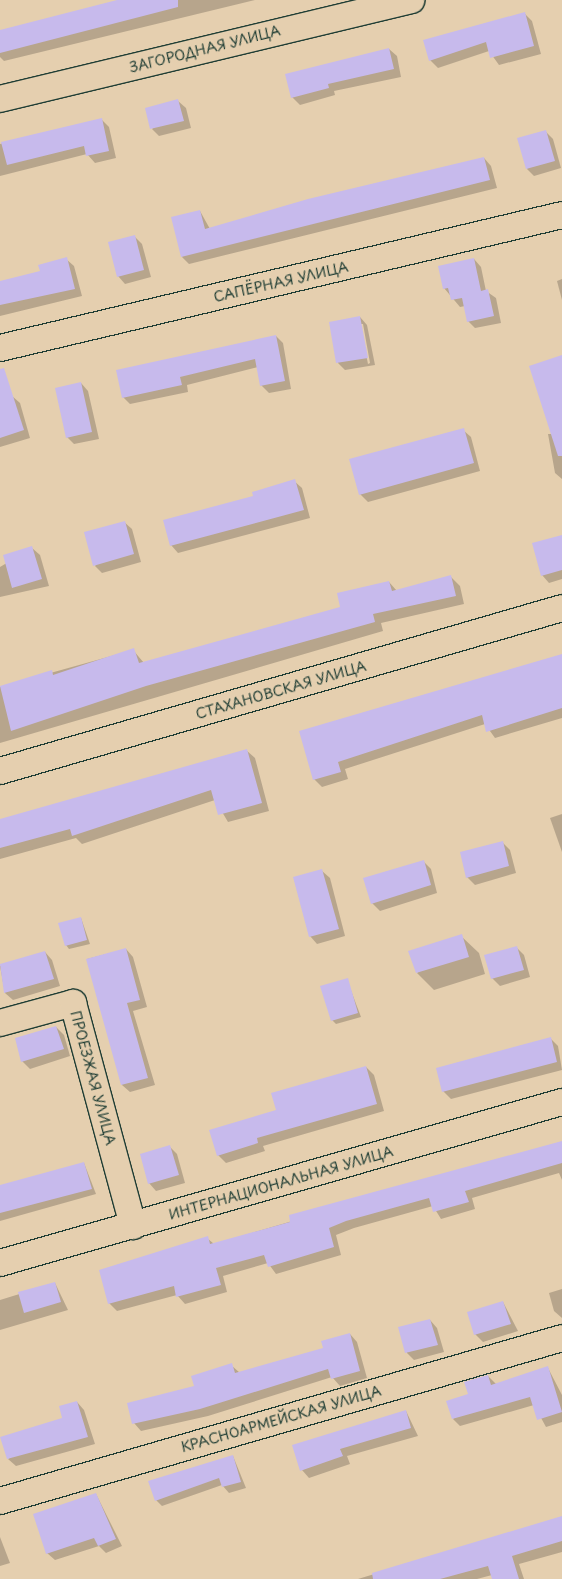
<!DOCTYPE html>
<meta charset="utf-8">
<style>
body{margin:0}
#map{position:relative;width:562px;height:1579px;overflow:hidden;background:#e5cfaf;font-family:"Playpen Sans",sans-serif}
div>[style]{position:absolute}
[style*='--x']{left:calc(var(--x)*1px);top:calc(var(--y)*1px);width:calc(var(--w)*1px);rotate:calc(var(--a)*1deg)}
.shadow>*{inset:0;background:#0003}
.building>*{inset:0;background:#c7baec}
.roads{filter:drop-shadow(1px 0 #1f3d34) drop-shadow(-1px 0 #1f3d34) drop-shadow(0 1px #1f3d34) drop-shadow(0 -1px #1f3d34)}
.minor>*{height:26px;margin:-13px;padding:0 13px;transform-origin:13px;border-radius:13px;background:#e5cfaf}
span{translate:-50% -50%;white-space:nowrap;text-align:center;line-height:1.15;-webkit-text-stroke:4.5px #e5cfaf;paint-order:stroke}
.street-label{font-size:14px;color:#1f3d34}
</style>
<div id="map">
<div class="shadow">
<i style="clip-path:polygon(129px 0,255px 0,4px 61px,0 57px,0 32px)"></i>
<i style="clip-path:polygon(525px 14px,532px 21px,541px 54px,499px 65px,489px 51px,438px 68px,430px 60px)"></i>
<i style="clip-path:polygon(389px 49px,397px 56px,401px 77px,334px 91px,335px 95px,300px 105px,292px 97px)"></i>
<i style="clip-path:polygon(178px 101px,186px 108px,191px 128px,159px 136px,152px 129px)"></i>
<i style="clip-path:polygon(101px 119px,109px 127px,116px 158px,95px 163px,87px 154px,0 176px,0 144px)"></i>
<i style="clip-path:polygon(545px 131px,553px 139px,561px 168px,534px 176px,527px 169px)"></i>
<i style="clip-path:polygon(484px 158px,491px 166px,497px 188px,189px 264px,182px 257px,200px 211px,210px 229px)"></i>
<i style="clip-path:polygon(134px 236px,142px 244px,151px 277px,125px 284px,118px 276px)"></i>
<i style="clip-path:polygon(66px 259px,74px 266px,82px 296px,0 316px,0 283px,41px 272px)"></i>
<i style="clip-path:polygon(474px 259px,481px 267px,486px 291px,496px 298px,501px 323px,475px 328px,468px 321px,465px 306px,460px 307px,444px 288px)"></i>
<i style="clip-path:polygon(562px 279px,562px 300px,557px 281px)"></i>
<i style="clip-path:polygon(evenodd,360px 317px,367px 325px,375px 365px,345px 370px,338px 363px,330px 323px,360px 317px,360px 324px,363px 324px,370px 363px,368px 364px,360px 324px)"></i>
<i style="clip-path:polygon(276px 336px,283px 343px,291px 389px,269px 393px,261px 385px,258px 367px,187px 385px,188px 392px,130px 404px,123px 397px)"></i>
<i style="clip-path:polygon(562px 357px,562px 479px,555px 473px,548px 434px,552px 434px)"></i>
<i style="clip-path:polygon(81px 383px,88px 391px,99px 439px,74px 444px,67px 437px)"></i>
<i style="clip-path:polygon(12px 396px,20px 403px,30px 438px,0 447px,0 399px)"></i>
<i style="clip-path:polygon(463px 430px,471px 437px,480px 471px,368px 502px,360px 494px)"></i>
<i style="clip-path:polygon(294px 481px,302px 488px,310px 518px,178px 553px,171px 545px,254px 497px)"></i>
<i style="clip-path:polygon(124px 522px,132px 529px,141px 562px,102px 573px,95px 566px)"></i>
<i style="clip-path:polygon(562px 536px,562px 579px,549px 583px,542px 575px)"></i>
<i style="clip-path:polygon(32px 548px,40px 555px,49px 586px,0 597px,0 567px)"></i>
<i style="clip-path:polygon(451px 577px,460px 586px,464px 604px,381px 623px,383px 631px,0 743px,0 687px,133px 650px,144px 663px,342px 608px,389px 582px,397px 591px)"></i>
<i style="clip-path:polygon(562px 655px,562px 718px,495px 738px,485px 724px,345px 769px,348px 779px,322px 787px,314px 779px,301px 732px)"></i>
<i style="clip-path:polygon(246px 750px,255px 758px,269px 811px,228px 822px,215px 800px,82px 844px,76px 838px,0 859px,0 821px)"></i>
<i style="clip-path:polygon(562px 814px,562px 852px,550px 818px)"></i>
<i style="clip-path:polygon(502px 842px,510px 850px,516px 873px,475px 885px,467px 877px)"></i>
<i style="clip-path:polygon(423px 861px,431px 869px,437px 893px,380px 911px,372px 903px)"></i>
<i style="clip-path:polygon(322px 871px,330px 878px,345px 936px,317px 944px,310px 936px)"></i>
<i style="clip-path:polygon(81px 918px,90px 944px,69px 949px,66px 945px)"></i>
<i style="clip-path:polygon(461px 936px,479px 953px,485px 974px,434px 990px,417px 973px)"></i>
<i style="clip-path:polygon(516px 947px,524px 955px,530px 977px,500px 986px,492px 978px)"></i>
<i style="clip-path:polygon(126px 949px,133px 957px,147px 1007px,133px 1011px,155px 1085px,130px 1092px,122px 1085px,87px 959px)"></i>
<i style="clip-path:polygon(45px 952px,52px 960px,60px 986px,13px 1000px,5px 993px,0 966px)"></i>
<i style="clip-path:polygon(347px 980px,361px 1017px,336px 1024px,332px 1020px)"></i>
<i style="clip-path:polygon(56px 1027px,64px 1035px,70px 1056px,30px 1069px,22px 1061px)"></i>
<i style="clip-path:polygon(551px 1039px,558px 1046px,562px 1070px,451px 1099px,443px 1091px)"></i>
<i style="clip-path:polygon(366px 1067px,374px 1075px,384px 1111px,263px 1146px,265px 1151px,226px 1163px,218px 1155px,277px 1111px)"></i>
<i style="clip-path:polygon(562px 1142px,562px 1180px,559px 1173px,472px 1198px,475px 1209px,441px 1219px,433px 1206px,354px 1228px,336px 1235px,341px 1255px,276px 1274px,268px 1263px,223px 1276px,227px 1292px,185px 1304px,177px 1295px,117px 1311px,109px 1303px,207px 1238px,214px 1244px)"></i>
<i style="clip-path:polygon(170px 1147px,177px 1154px,185px 1183px,156px 1191px,149px 1183px)"></i>
<i style="clip-path:polygon(84px 1163px,96px 1194px,0 1221px,0 1186px)"></i>
<i style="clip-path:polygon(55px 1283px,68px 1310px,0 1330px,0 1300px)"></i>
<i style="clip-path:polygon(562px 1289px,562px 1318px,554px 1311px,549px 1293px)"></i>
<i style="clip-path:polygon(503px 1302px,518px 1331px,483px 1342px,475px 1334px)"></i>
<i style="clip-path:polygon(430px 1320px,437px 1328px,444px 1352px,414px 1360px,407px 1353px,400px 1328px)"></i>
<i style="clip-path:polygon(350px 1334px,357px 1342px,367px 1378px,340px 1386px,332px 1377px,208px 1416px,141px 1431px,134px 1423px,231px 1365px,240px 1373px,324px 1349px)"></i>
<i style="clip-path:polygon(548px 1368px,562px 1395px,562px 1422px,546px 1427px,534px 1405px,460px 1426px,453px 1419px,488px 1376px,496px 1384px)"></i>
<i style="clip-path:polygon(77px 1402px,84px 1410px,95px 1444px,16px 1466px,8px 1459px,64px 1419px)"></i>
<i style="clip-path:polygon(406px 1411px,418px 1436px,347px 1456px,350px 1464px,309px 1478px,302px 1470px)"></i>
<i style="clip-path:polygon(233px 1456px,246px 1488px,229px 1493px,222px 1485px,162px 1506px,156px 1500px)"></i>
<i style="clip-path:polygon(96px 1494px,122px 1546px,106px 1553px,99px 1546px,55px 1560px,47px 1553px)"></i>
<i style="clip-path:polygon(562px 1517px,562px 1552px,519px 1564px,524px 1579px,493px 1579px,492px 1575px,477px 1579px,358px 1579px)"></i>
<i style="clip-path:polygon(0 1537px,10px 1563px,0 1566px)"></i>
</div>
<div class="building">
<i style="clip-path:polygon(117px 0,178px 0,178px 7px,0 53px,0 30px)"></i>
<i style="clip-path:polygon(525px 12px,534px 46px,490px 58px,486px 42px,429px 61px,423px 40px)"></i>
<i style="clip-path:polygon(389px 48px,394px 69px,328px 84px,329px 88px,291px 98px,285px 74px)"></i>
<i style="clip-path:polygon(178px 99px,184px 121px,150px 129px,145px 108px)"></i>
<i style="clip-path:polygon(102px 118px,109px 151px,86px 156px,84px 146px,7px 165px,1px 142px)"></i>
<i style="clip-path:polygon(546px 130px,555px 161px,526px 169px,517px 138px)"></i>
<i style="clip-path:polygon(484px 157px,490px 180px,181px 257px,171px 217px,200px 210px,205px 229px,308px 199px)"></i>
<i style="clip-path:polygon(135px 235px,144px 270px,117px 277px,108px 242px)"></i>
<i style="clip-path:polygon(67px 257px,75px 289px,0 305px,0 281px,40px 271px,38px 265px)"></i>
<i style="clip-path:polygon(474px 258px,481px 291px,488px 289px,494px 316px,467px 322px,462px 298px,451px 300px,448px 288px,443px 289px,438px 266px)"></i>
<i style="clip-path:polygon(360px 316px,368px 358px,336px 363px,329px 322px)"></i>
<i style="clip-path:polygon(276px 335px,285px 381px,260px 386px,255px 359px,180px 377px,182px 385px,122px 398px,116px 370px)"></i>
<i style="clip-path:polygon(562px 355px,562px 456px,558px 456px,529px 366px)"></i>
<i style="clip-path:polygon(4px 368px,24px 430px,0 438px,0 369px)"></i>
<i style="clip-path:polygon(81px 382px,92px 432px,66px 438px,55px 388px)"></i>
<i style="clip-path:polygon(464px 428px,474px 463px,359px 495px,349px 459px)"></i>
<i style="clip-path:polygon(295px 479px,304px 510px,170px 546px,163px 520px,253px 496px,252px 492px)"></i>
<i style="clip-path:polygon(125px 521px,134px 554px,93px 566px,84px 532px)"></i>
<i style="clip-path:polygon(562px 535px,562px 570px,541px 576px,532px 543px)"></i>
<i style="clip-path:polygon(32px 546px,42px 579px,12px 588px,3px 555px)"></i>
<i style="clip-path:polygon(451px 575px,456px 596px,373px 614px,375px 622px,146px 686px,11px 731px,0 686px,52px 670px,53px 675px,134px 648px,139px 663px,340px 607px,337px 593px,389px 581px,392px 591px)"></i>
<i style="clip-path:polygon(562px 654px,562px 708px,486px 732px,482px 715px,338px 762px,341px 772px,313px 780px,299px 731px)"></i>
<i style="clip-path:polygon(247px 749px,262px 803px,218px 815px,211px 790px,72px 836px,70px 829px,0 848px,0 819px)"></i>
<i style="clip-path:polygon(503px 841px,509px 866px,466px 878px,460px 852px)"></i>
<i style="clip-path:polygon(424px 860px,431px 885px,371px 904px,363px 878px)"></i>
<i style="clip-path:polygon(322px 869px,339px 929px,309px 937px,293px 877px)"></i>
<i style="clip-path:polygon(81px 917px,87px 940px,65px 946px,58px 923px)"></i>
<i style="clip-path:polygon(462px 934px,469px 957px,416px 973px,408px 951px)"></i>
<i style="clip-path:polygon(517px 946px,524px 970px,491px 979px,484px 955px)"></i>
<i style="clip-path:polygon(126px 948px,140px 1000px,127px 1003px,148px 1078px,121px 1085px,86px 959px)"></i>
<i style="clip-path:polygon(45px 951px,54px 979px,4px 993px,0 964px)"></i>
<i style="clip-path:polygon(348px 978px,358px 1013px,331px 1021px,320px 986px)"></i>
<i style="clip-path:polygon(56px 1026px,64px 1049px,21px 1062px,15px 1038px)"></i>
<i style="clip-path:polygon(551px 1037px,557px 1062px,442px 1092px,436px 1068px)"></i>
<i style="clip-path:polygon(366px 1066px,377px 1104px,257px 1138px,258px 1143px,217px 1156px,209px 1130px,276px 1110px,271px 1093px)"></i>
<i style="clip-path:polygon(562px 1141px,562px 1163px,465px 1191px,469px 1202px,433px 1212px,429px 1198px,346px 1221px,329px 1228px,334px 1247px,268px 1267px,264px 1255px,216px 1268px,221px 1285px,176px 1297px,174px 1286px,108px 1304px,99px 1270px,208px 1236px,210px 1244px,290px 1222px,289px 1215px)"></i>
<i style="clip-path:polygon(170px 1145px,179px 1175px,148px 1184px,140px 1154px)"></i>
<i style="clip-path:polygon(84px 1162px,92px 1189px,0 1213px,0 1185px)"></i>
<i style="clip-path:polygon(55px 1282px,61px 1302px,24px 1313px,18px 1292px)"></i>
<i style="clip-path:polygon(503px 1301px,511px 1324px,474px 1335px,467px 1312px)"></i>
<i style="clip-path:polygon(430px 1319px,438px 1345px,405px 1353px,398px 1327px)"></i>
<i style="clip-path:polygon(350px 1333px,360px 1371px,331px 1379px,328px 1369px,200px 1409px,132px 1424px,127px 1403px,194px 1386px,191px 1376px,232px 1363px,235px 1373px,323px 1348px,321px 1341px)"></i>
<i style="clip-path:polygon(548px 1366px,562px 1412px,537px 1420px,530px 1397px,452px 1419px,446px 1401px,468px 1394px,464px 1382px,488px 1375px,491px 1385px)"></i>
<i style="clip-path:polygon(77px 1401px,88px 1437px,7px 1459px,0 1437px,62px 1418px,59px 1406px)"></i>
<i style="clip-path:polygon(406px 1410px,411px 1428px,340px 1449px,343px 1456px,300px 1471px,292px 1445px)"></i>
<i style="clip-path:polygon(233px 1455px,241px 1482px,222px 1487px,219px 1478px,155px 1501px,148px 1481px)"></i>
<i style="clip-path:polygon(96px 1493px,116px 1539px,98px 1546px,94px 1538px,46px 1554px,33px 1514px)"></i>
<i style="clip-path:polygon(562px 1516px,562px 1541px,512px 1556px,519px 1579px,492px 1579px,488px 1566px,440px 1579px,373px 1579px,372px 1573px)"></i>
</div>
<div class="roads">
<div class="minor">
<i style="--x:0;--y:99;--w:423;--a:-13.5"></i>
<i style="--x:0;--y:348;--w:578;--a:-13.31"></i>
<i style="--x:0;--y:771;--w:585;--a:-16.17"></i>
<i style="--x:0;--y:1023;--w:76;--a:-15.3"></i>
<i style="--x:73;--y:1003;--w:231;--a:74.9"></i>
<i style="--x:0;--y:1263;--w:585;--a:-15.99"></i>
<i style="--x:0;--y:1501;--w:585;--a:-16.17"></i>
</div>
</div>
<div class="street-label">
<span style="left:205px;top:49px;rotate:-14deg">ЗАГОРОДНАЯ УЛИЦА</span>
<span style="left:281px;top:282px;rotate:-13deg">САПЁРНАЯ УЛИЦА</span>
<span style="left:281px;top:690px;rotate:-16deg">СТАХАНОВСКАЯ УЛИЦА</span>
<span style="left:93px;top:1078px;rotate:75deg">ПРОЕЗЖАЯ УЛИЦА</span>
<span style="left:281px;top:1183px;rotate:-16deg">ИНТЕРНАЦИОНАЛЬНАЯ УЛИЦА</span>
<span style="left:281px;top:1419px;rotate:-16deg">КРАСНОАРМЕЙСКАЯ УЛИЦА</span>
</div>
</div>
